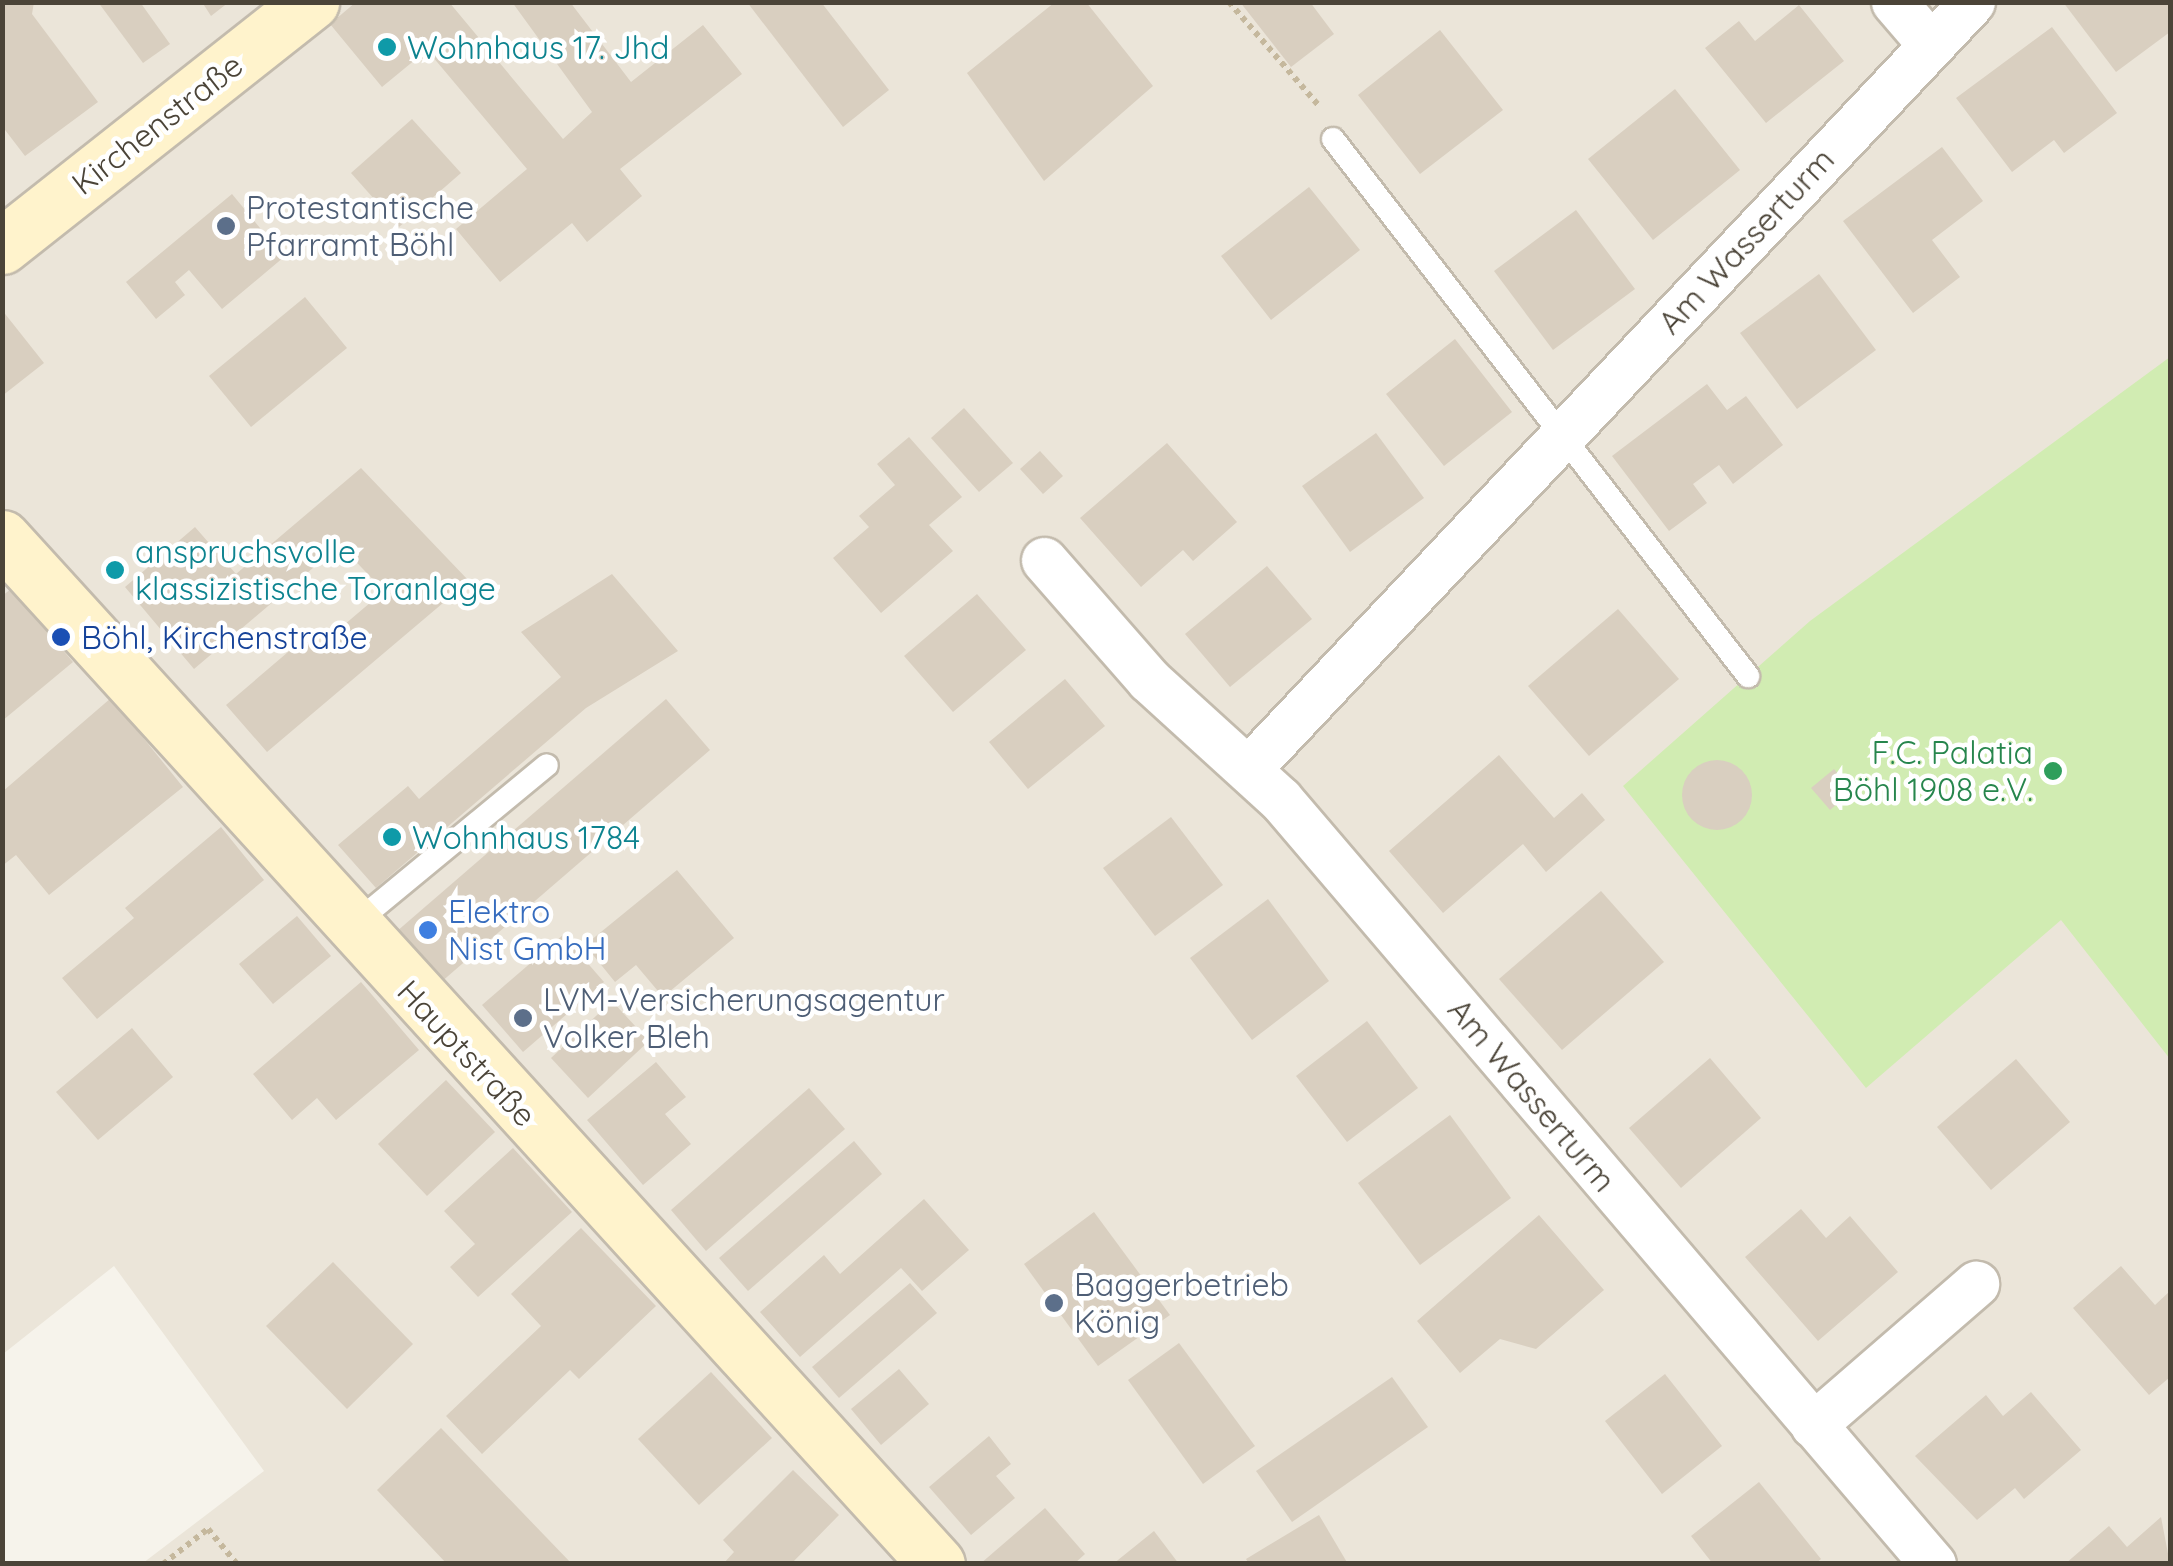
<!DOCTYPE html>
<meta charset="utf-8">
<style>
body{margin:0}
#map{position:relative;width:2173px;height:1566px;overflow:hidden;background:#f6f3eb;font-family:Quicksand,sans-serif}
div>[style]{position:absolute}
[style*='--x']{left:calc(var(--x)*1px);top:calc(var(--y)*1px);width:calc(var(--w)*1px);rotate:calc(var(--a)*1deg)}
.residential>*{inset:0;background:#ebe5d9}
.green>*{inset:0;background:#d1ecb2}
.building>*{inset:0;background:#d9cfc0}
.round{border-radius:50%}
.path>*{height:6px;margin-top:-3px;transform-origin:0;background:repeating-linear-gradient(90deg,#c5b89d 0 5px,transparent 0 10px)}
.roads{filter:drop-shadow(2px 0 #c3bbad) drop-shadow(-2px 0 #c3bbad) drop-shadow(0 2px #c3bbad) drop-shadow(0 -2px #c3bbad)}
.lane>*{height:22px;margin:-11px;padding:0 11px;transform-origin:11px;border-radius:11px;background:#fff}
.street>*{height:45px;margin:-22.5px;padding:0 22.5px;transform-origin:22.5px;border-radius:22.5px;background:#fff}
.secondary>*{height:55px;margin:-27.5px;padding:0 27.5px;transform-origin:27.5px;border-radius:27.5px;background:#fff3cc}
.dots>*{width:28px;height:28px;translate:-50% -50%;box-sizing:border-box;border:5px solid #fff;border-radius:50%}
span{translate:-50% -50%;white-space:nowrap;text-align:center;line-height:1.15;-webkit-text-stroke:9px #fff;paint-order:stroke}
.culture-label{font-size:32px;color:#0d838f}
.left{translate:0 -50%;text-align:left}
.street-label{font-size:32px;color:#4b4438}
.service-label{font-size:32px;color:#4e5e75}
.transit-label{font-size:32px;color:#164399}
.leisure-label{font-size:32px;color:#27864d}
.right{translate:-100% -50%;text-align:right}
.shop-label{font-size:32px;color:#366cbe}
.frame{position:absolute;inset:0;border:5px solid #4b4438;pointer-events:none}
</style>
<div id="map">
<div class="residential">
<i style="clip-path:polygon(3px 3px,2170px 3px,2170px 1563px,143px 1563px,264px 1471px,114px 1266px,3px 1354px)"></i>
</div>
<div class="green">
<i style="clip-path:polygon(2170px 357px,2170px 1059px,2061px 920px,1866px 1088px,1623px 786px,1810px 621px)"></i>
</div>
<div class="building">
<i style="clip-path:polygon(2px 2px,34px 2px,32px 14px,98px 102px,25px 156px,2px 126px)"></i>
<i style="clip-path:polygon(98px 2px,140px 2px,170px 44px,143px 63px)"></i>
<i style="clip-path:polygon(202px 2px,229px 2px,211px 16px)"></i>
<i style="clip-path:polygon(356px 2px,449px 2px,563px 139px,592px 112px,512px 2px,570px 2px,631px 82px,703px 25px,742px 74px,620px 169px,642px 196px,587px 242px,572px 223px,500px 282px,456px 229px,527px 169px,427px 50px,382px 87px,330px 24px)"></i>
<i style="clip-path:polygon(747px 2px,821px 2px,889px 90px,843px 127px)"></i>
<i style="clip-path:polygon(1055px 2px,1086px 2px,1153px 86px,1044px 181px,967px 73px)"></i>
<i style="clip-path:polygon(1240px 2px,1310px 2px,1334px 34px,1291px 67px)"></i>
<i style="clip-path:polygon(2063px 2px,2170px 2px,2170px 32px,2116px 72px)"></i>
<i style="clip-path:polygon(1799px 5px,1844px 61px,1766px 123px,1705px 48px,1739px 21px,1755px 41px)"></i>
<i style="clip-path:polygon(2052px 27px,2117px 113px,2064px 153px,2054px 140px,2012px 172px,1956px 98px)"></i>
<i style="clip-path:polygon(1440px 30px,1503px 110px,1420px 174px,1358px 95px)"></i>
<i style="clip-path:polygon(1675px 89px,1740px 170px,1653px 240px,1588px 159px)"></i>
<i style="clip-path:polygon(412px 119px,461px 173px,399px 227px,351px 173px)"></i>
<i style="clip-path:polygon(1942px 147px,1983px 201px,1932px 240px,1960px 277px,1913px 313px,1843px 221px)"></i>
<i style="clip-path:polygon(1309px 187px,1360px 250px,1271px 320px,1221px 256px)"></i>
<i style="clip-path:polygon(232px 194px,284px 257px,222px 309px,189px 270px,175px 282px,185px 295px,156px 319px,126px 282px)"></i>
<i style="clip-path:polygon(1576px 210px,1635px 289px,1553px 350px,1494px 271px)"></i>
<i style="clip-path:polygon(1819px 274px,1876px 350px,1797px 409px,1740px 333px)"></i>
<i style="clip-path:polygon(305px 297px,347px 348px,251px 427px,209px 376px)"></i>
<i style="clip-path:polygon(2px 310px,44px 363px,2px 396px)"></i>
<i style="clip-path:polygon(1455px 339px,1512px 412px,1444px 466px,1386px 394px)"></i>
<i style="clip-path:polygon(1707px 384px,1727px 410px,1746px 396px,1783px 445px,1733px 484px,1719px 465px,1693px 484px,1707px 503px,1669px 531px,1612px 456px)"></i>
<i style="clip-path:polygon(964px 408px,1013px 463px,979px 492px,931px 438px)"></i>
<i style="clip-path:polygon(1376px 433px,1424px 498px,1350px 552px,1302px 486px)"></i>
<i style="clip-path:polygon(909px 437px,962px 497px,929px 525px,953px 551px,881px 613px,833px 558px,869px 527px,859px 516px,895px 485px,877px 464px)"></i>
<i style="clip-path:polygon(1167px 443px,1237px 522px,1193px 561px,1183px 550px,1141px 587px,1080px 518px)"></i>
<i style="clip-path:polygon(1040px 451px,1063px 476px,1043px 494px,1020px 469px)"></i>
<i style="clip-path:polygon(361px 468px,469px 581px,267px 752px,226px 705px,308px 635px,318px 647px,384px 591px,340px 545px,194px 669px,125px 587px,195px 527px,236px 574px)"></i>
<i style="clip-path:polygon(1267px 566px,1312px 619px,1230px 687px,1185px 634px)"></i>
<i style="clip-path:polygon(612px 574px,678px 651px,586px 708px,376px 888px,338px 845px,408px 786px,419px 799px,561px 677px,521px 632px)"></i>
<i style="clip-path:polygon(11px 589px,73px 662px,2px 721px,2px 596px)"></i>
<i style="clip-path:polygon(977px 594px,1026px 650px,953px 712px,904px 656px)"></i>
<i style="clip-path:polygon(1618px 609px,1679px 679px,1589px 756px,1528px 686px)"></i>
<i style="clip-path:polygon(1065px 679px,1105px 726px,1028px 789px,989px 742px)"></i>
<i style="clip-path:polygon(111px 698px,183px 787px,49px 895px,16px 855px,2px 866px,2px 792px)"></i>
<i style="clip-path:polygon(666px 699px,710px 750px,440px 983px,396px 932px)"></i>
<i style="clip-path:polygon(1499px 755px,1554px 818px,1582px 793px,1605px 820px,1546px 872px,1523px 844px,1443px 913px,1389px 851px)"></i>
<i class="round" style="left:1682px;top:760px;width:70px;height:70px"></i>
<i style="clip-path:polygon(1834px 769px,1852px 791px,1830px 810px,1811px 788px)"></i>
<i style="clip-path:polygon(1171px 817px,1223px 885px,1155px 936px,1103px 868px)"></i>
<i style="clip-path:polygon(221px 827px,264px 880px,97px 1019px,62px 978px,134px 918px,125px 908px)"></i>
<i style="clip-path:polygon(677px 870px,734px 938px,663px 997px,636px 965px,615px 982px,585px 945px)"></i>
<i style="clip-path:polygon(1601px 891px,1664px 962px,1562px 1050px,1499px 979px)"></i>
<i style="clip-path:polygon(1268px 899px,1329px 981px,1252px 1040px,1190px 958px)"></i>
<i style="clip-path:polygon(297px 916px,331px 956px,273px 1004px,239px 964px)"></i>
<i style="clip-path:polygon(563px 935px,604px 982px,523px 1052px,482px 1005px)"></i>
<i style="clip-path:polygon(361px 982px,419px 1050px,336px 1120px,317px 1098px,292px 1120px,253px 1074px)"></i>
<i style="clip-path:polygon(612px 1001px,649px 1041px,588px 1098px,551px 1058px)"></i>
<i style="clip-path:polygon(1367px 1021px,1418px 1088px,1347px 1142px,1296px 1076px)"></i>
<i style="clip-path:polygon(132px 1028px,173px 1077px,98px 1140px,56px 1092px)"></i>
<i style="clip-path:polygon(1710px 1058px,1761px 1118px,1681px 1188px,1629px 1128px)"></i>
<i style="clip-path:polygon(2016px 1059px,2070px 1122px,1991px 1190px,1937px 1127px)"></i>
<i style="clip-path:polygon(656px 1062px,686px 1097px,665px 1114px,691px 1144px,643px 1185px,587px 1120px)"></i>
<i style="clip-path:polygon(446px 1080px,495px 1132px,427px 1196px,378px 1144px)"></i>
<i style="clip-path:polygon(809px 1088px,845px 1129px,706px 1251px,671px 1210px)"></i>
<i style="clip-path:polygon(1450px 1115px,1511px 1198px,1420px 1265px,1358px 1183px)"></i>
<i style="clip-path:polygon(854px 1141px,882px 1174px,748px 1291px,719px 1258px)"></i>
<i style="clip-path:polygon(513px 1148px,572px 1212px,478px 1297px,450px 1267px,475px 1244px,444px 1211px)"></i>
<i style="clip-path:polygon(924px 1199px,969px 1250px,922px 1291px,901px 1268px,800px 1357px,760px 1312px,824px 1255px,840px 1274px)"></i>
<i style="clip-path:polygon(1801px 1209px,1826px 1238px,1850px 1216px,1898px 1272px,1818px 1341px,1745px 1257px)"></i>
<i style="clip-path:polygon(1094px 1212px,1170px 1315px,1098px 1366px,1024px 1264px)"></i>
<i style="clip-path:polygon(1539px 1215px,1604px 1290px,1536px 1349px,1500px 1339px,1460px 1373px,1417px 1321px)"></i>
<i style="clip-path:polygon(581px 1228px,656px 1306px,579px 1379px,570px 1370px,482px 1454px,446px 1416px,541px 1326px,511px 1294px)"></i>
<i style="clip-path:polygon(333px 1262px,413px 1344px,347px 1409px,266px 1326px)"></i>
<i style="clip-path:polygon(2121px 1266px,2155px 1305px,2170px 1291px,2170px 1377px,2149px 1395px,2073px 1308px)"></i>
<i style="clip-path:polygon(910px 1283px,937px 1313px,839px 1398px,812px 1367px)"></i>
<i style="clip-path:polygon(1179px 1343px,1255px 1446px,1203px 1484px,1128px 1380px)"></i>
<i style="clip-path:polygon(899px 1369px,929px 1404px,881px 1445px,851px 1409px)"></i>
<i style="clip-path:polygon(711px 1372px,772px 1438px,699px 1505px,638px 1439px)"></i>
<i style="clip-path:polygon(1665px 1374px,1722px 1446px,1662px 1494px,1605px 1421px)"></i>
<i style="clip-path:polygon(1392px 1377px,1428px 1427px,1292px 1522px,1256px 1471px)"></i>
<i style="clip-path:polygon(2031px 1392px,2081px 1450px,2024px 1499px,2015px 1488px,1977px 1520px,1915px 1456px,1986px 1395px,2003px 1416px)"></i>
<i style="clip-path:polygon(441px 1428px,572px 1564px,447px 1564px,377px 1490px)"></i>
<i style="clip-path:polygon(989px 1436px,1011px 1464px,996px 1476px,1015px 1498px,971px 1535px,929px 1487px)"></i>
<i style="clip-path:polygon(793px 1470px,839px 1515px,791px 1564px,723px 1564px,734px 1552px,723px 1540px)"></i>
<i style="clip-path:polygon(1759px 1482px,1821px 1559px,1815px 1564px,1713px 1564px,1691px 1536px)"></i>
<i style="clip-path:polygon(1045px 1508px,1085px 1554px,1074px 1564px,980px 1564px)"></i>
<i style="clip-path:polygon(1319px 1515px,1348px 1564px,1249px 1564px,1246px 1559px)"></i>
<i style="clip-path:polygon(2161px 1517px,2170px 1564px,2065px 1564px,2109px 1526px,2127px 1547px)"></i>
<i style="clip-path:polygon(1154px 1531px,1179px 1564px,1113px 1564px)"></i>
</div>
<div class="path">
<i style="--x:1229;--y:2;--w:139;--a:49.1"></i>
<i style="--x:163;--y:1564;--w:57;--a:-37.9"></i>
<i style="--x:208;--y:1529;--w:45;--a:50.4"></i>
</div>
<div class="roads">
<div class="lane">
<i style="--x:1333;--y:139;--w:679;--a:52.3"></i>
<i style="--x:353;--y:925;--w:251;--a:-39.5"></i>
</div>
<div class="street">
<i style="--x:1894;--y:2;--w:57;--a:49.3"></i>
<i style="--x:1044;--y:560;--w:159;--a:48.8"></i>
<i style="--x:1149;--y:680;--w:177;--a:42.3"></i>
<i style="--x:1280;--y:799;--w:1006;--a:49.52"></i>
<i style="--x:1249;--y:768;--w:1053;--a:-46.65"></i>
<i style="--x:1813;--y:1425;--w:216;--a:-40.9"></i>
</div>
<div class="secondary">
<i style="--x:2;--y:246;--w:394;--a:-38.3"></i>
<i style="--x:2;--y:538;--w:1388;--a:47.66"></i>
</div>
</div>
<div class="dots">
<i style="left:387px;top:47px;background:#0f9aa8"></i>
<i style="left:226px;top:226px;background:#5c6f8a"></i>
<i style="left:115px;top:570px;background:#0f9aa8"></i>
<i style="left:61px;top:637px;background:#1a4fb4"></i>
<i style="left:2053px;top:771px;background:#2e9e5b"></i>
<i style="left:392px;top:837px;background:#0f9aa8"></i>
<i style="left:428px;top:930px;background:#3f7fe0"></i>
<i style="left:523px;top:1018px;background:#5c6f8a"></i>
<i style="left:1054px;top:1303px;background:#5c6f8a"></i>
</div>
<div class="culture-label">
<span class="left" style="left:407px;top:47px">Wohnhaus 17. Jhd</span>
<span class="left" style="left:135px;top:570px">anspruchsvolle<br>klassizistische Toranlage</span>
<span class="left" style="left:412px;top:837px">Wohnhaus 1784</span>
</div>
<div class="street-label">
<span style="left:157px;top:124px;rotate:-38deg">Kirchenstraße</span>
<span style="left:1746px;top:241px;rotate:-47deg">Am Wasserturm</span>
<span style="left:467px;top:1053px;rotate:47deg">Hauptstraße</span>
<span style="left:1532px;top:1095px;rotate:50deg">Am Wasserturm</span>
</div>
<div class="service-label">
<span class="left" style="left:246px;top:226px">Protestantische<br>Pfarramt Böhl</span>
<span class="left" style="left:543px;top:1018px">LVM-Versicherungsagentur<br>Volker Bleh</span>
<span class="left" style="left:1074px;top:1303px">Baggerbetrieb<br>König</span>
</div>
<div class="transit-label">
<span class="left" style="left:81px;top:637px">Böhl, Kirchenstraße</span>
</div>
<div class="leisure-label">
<span class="right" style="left:2033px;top:771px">F.C. Palatia<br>Böhl 1908 e.V.</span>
</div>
<div class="shop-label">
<span class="left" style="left:448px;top:930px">Elektro<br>Nist GmbH</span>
</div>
<div class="frame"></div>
</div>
